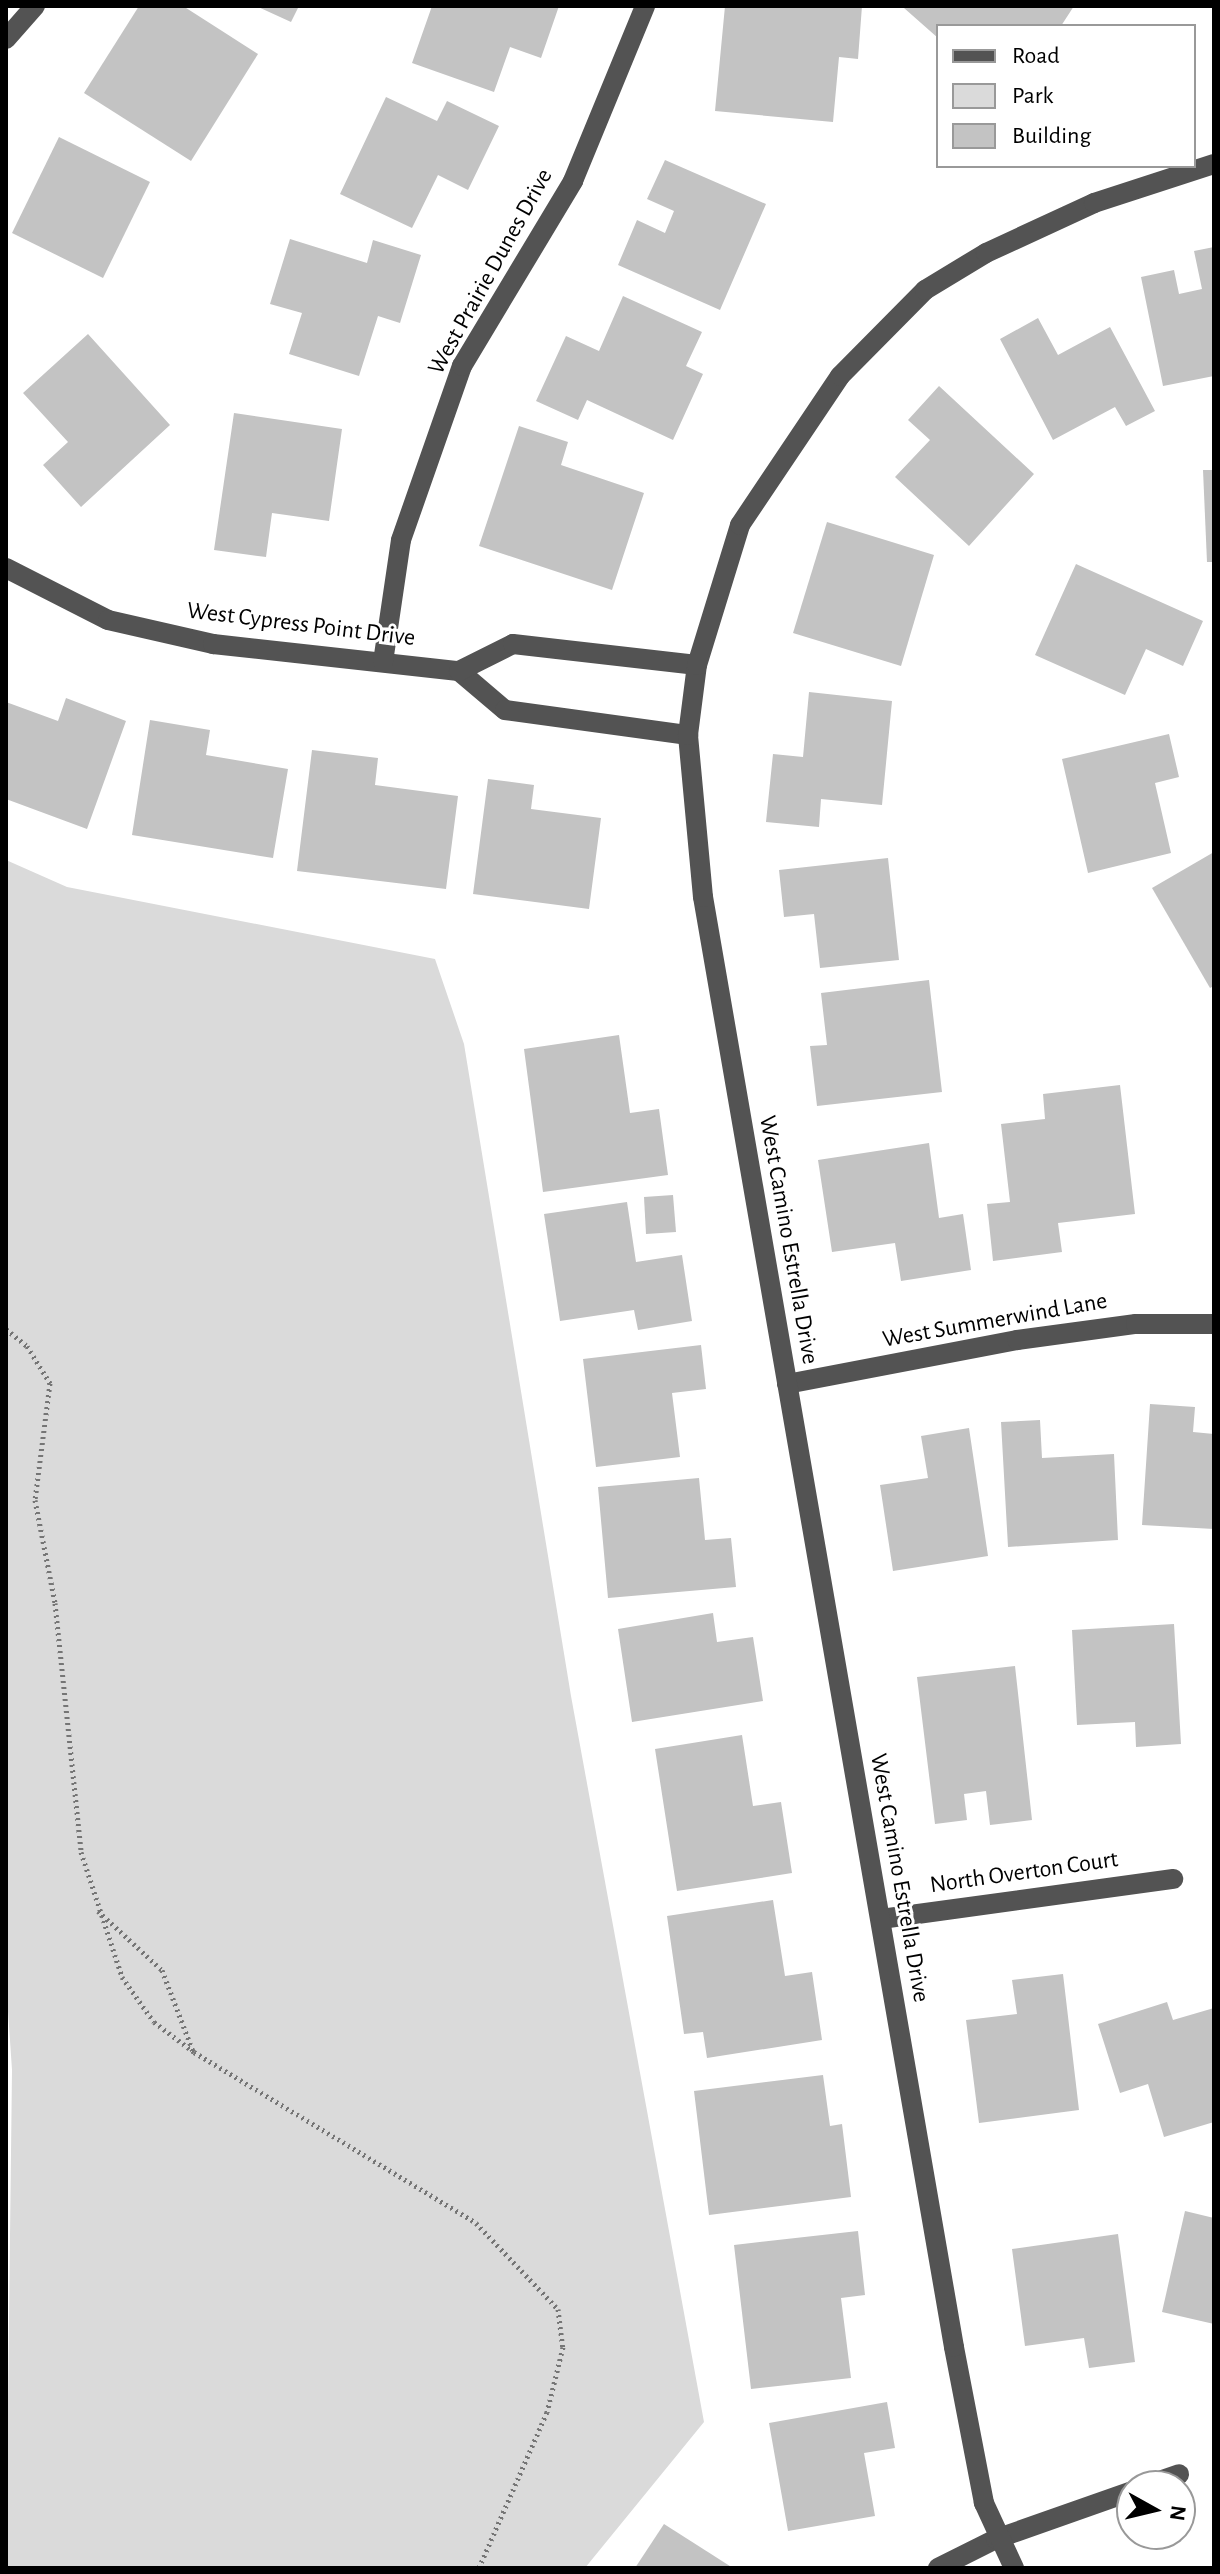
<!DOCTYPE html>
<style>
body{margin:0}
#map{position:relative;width:1220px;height:2574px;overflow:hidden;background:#fff;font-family:"Alegreya Sans",sans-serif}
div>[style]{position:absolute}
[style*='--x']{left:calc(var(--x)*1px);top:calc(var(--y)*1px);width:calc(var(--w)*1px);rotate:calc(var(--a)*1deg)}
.green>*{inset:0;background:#dadada}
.building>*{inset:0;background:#c3c3c3}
.path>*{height:5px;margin-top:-2.5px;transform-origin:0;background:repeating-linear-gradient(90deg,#757575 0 2px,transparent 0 6px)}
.minor>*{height:20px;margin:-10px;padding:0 10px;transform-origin:10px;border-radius:10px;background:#535353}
span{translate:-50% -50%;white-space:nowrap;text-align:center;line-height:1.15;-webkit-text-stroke:6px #fff;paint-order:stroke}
.street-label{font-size:24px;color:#000}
.frame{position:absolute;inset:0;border:8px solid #000;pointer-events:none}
.legend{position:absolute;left:936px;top:24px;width:260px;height:144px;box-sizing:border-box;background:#fff;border:2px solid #999;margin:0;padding:10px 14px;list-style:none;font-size:24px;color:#000}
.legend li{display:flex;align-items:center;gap:16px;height:40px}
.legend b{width:40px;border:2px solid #999}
.north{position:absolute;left:1116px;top:2470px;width:80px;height:80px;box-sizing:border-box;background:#fff;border:2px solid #999;border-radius:50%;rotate:98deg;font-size:22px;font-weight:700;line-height:32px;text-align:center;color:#000}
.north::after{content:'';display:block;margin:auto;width:28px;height:36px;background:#000;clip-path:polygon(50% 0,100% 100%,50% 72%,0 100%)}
</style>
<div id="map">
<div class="green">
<i style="clip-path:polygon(6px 860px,67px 887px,435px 959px,464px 1044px,571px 1696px,704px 2422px,585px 2568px,6px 2568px,12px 2070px,6px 1982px)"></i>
</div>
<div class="building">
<i style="clip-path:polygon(139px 6px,183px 6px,258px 54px,191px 161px,84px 93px)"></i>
<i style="clip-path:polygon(256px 6px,299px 6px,291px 22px)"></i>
<i style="clip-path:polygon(432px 6px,559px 6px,541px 58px,510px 47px,494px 92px,412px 63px)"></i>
<i style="clip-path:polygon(725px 6px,862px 6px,858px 59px,839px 57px,833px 122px,715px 111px)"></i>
<i style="clip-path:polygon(1074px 6px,1061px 26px,938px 26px,938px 38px,904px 8px)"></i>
<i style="clip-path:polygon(386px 97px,437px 121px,447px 101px,499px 126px,468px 190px,438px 175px,412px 228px,340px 194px)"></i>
<i style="clip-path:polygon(59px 137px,150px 182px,103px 278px,12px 233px)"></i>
<i style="clip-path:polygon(665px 160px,766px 204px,720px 310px,618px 265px,637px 220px,665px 233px,674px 211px,647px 199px)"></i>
<i style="clip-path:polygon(290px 239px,367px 263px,373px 240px,421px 255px,400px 323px,378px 316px,359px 376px,289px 354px,302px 313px,270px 304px)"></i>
<i style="clip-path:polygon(1214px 247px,1214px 376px,1163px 386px,1141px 277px,1174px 270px,1179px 294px,1202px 289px,1194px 251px)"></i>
<i style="clip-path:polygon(623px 296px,702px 332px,686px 366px,703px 374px,673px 440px,587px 400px,578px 420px,536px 401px,566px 336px,599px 351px)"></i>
<i style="clip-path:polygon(1038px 318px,1058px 355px,1110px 327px,1155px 411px,1126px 426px,1115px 407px,1053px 440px,1000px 339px)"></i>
<i style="clip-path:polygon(88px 334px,170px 425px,81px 507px,43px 465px,68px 442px,23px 393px)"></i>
<i style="clip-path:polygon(939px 386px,1034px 474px,969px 546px,895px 477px,930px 440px,908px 420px)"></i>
<i style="clip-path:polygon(234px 413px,342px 429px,329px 521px,272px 513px,266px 557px,214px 550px)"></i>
<i style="clip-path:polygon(519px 426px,568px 442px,561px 465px,644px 493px,612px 590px,479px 546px)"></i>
<i style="clip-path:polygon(1203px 470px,1214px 470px,1214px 562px,1207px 562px)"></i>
<i style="clip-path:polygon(827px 522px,934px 555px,901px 666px,793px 633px)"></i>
<i style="clip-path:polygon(1076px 564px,1203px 621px,1183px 666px,1146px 649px,1125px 695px,1035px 655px)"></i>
<i style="clip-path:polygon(809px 692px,892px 701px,882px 805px,821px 799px,819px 827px,766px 822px,773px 754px,803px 757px)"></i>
<i style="clip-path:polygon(66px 698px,126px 721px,87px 829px,6px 799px,6px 702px,58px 721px)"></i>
<i style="clip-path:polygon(150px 720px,210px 730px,206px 755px,288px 769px,273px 858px,132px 835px)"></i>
<i style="clip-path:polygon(1169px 734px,1179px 777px,1155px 783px,1171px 853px,1088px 873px,1062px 759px)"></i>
<i style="clip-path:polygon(312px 750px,378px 758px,375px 785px,458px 796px,446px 889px,297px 871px)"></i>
<i style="clip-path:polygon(488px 779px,534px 785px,531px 809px,601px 818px,589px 909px,473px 894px)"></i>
<i style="clip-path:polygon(1214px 852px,1214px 986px,1210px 988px,1152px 888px)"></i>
<i style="clip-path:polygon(888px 858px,899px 960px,820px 968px,814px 914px,784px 917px,779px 870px)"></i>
<i style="clip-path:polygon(929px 980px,942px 1092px,817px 1106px,810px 1046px,827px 1045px,821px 993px)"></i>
<i style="clip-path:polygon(619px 1035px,630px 1113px,659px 1109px,668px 1175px,543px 1192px,524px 1049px)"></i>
<i style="clip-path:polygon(1120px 1085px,1135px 1214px,1058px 1223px,1062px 1252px,993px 1261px,987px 1204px,1010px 1202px,1001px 1124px,1045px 1119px,1043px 1094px)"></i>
<i style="clip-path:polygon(929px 1143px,939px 1218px,963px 1214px,971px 1270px,901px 1281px,895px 1243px,832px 1252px,818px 1160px)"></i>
<i style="clip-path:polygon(673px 1195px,676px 1232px,646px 1234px,644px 1197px)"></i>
<i style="clip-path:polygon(627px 1202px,636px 1262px,682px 1255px,692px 1321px,638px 1330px,634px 1310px,560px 1321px,544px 1214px)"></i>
<i style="clip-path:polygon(701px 1345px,706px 1389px,672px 1393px,680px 1457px,596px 1467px,583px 1359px)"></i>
<i style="clip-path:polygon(1150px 1404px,1195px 1407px,1193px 1432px,1214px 1434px,1214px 1529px,1142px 1525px)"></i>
<i style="clip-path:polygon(1040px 1420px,1042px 1458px,1114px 1454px,1118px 1540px,1008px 1547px,1001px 1422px)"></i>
<i style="clip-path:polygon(969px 1428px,988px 1556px,893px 1571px,880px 1485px,928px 1478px,921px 1436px)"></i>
<i style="clip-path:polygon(699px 1478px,705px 1540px,731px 1538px,736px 1587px,608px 1598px,598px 1487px)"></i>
<i style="clip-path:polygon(713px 1613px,717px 1642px,753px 1637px,763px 1701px,632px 1722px,618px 1629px)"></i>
<i style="clip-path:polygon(1174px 1624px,1181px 1744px,1136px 1747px,1135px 1722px,1077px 1725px,1072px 1630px)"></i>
<i style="clip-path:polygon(1015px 1666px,1032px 1820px,990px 1825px,986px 1791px,964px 1794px,967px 1820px,935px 1824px,917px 1677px)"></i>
<i style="clip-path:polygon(742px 1735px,753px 1806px,781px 1802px,792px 1873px,677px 1891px,655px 1749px)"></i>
<i style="clip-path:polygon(773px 1900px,785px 1976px,812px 1972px,822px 2040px,707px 2058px,703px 2032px,684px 2034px,667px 1916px)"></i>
<i style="clip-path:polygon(1063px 1974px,1079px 2110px,979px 2123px,966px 2020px,1017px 2014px,1012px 1980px)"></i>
<i style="clip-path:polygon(1167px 2002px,1173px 2020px,1214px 2008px,1214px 2122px,1164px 2137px,1148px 2084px,1120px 2093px,1098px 2024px)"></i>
<i style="clip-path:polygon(823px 2075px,830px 2126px,842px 2124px,851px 2197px,709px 2215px,694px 2091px)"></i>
<i style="clip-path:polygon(1185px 2211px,1214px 2218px,1214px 2324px,1162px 2312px)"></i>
<i style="clip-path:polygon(858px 2231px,865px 2295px,841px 2298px,851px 2378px,751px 2389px,734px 2245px)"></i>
<i style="clip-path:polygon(1118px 2234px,1135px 2362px,1089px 2368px,1084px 2338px,1025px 2346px,1012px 2249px)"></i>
<i style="clip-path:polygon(887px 2402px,895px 2448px,864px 2453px,875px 2516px,788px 2531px,769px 2423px)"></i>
<i style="clip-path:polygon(664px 2524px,733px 2568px,635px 2568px)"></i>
</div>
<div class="path">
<i style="--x:6;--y:1329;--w:27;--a:39"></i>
<i style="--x:27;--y:1346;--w:44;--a:58.1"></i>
<i style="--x:50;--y:1383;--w:118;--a:97.3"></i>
<i style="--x:35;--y:1500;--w:105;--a:79"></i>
<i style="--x:55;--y:1603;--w:250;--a:84"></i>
<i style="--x:81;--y:1852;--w:132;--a:71.8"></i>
<i style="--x:122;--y:1977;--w:55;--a:54.6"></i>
<i style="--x:154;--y:2022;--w:50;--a:36.9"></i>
<i style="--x:194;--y:2052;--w:330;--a:31.2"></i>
<i style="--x:476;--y:2223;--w:119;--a:46.4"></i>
<i style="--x:558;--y:2309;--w:38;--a:83"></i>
<i style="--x:563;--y:2347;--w:67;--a:103.8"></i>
<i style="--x:547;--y:2412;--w:170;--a:113.6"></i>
<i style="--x:98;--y:1911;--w:87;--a:42.7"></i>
<i style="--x:162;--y:1970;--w:87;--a:69.1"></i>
</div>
<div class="minor">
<i style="--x:6;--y:39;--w:44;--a:-48.7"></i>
<i style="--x:6;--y:568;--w:114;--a:27"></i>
<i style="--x:108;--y:620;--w:108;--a:12.9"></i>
<i style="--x:213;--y:644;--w:247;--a:6.3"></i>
<i style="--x:459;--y:671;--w:60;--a:40.3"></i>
<i style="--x:505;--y:710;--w:185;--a:7.8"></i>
<i style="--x:383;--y:662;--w:123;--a:-81.6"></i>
<i style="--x:401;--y:540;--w:184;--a:-70.7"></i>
<i style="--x:462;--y:366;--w:216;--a:-59"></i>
<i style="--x:573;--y:181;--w:189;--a:-67.6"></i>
<i style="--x:459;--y:671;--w:60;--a:-26.6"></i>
<i style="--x:513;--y:644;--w:185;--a:6.5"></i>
<i style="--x:787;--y:1384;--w:234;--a:-10.8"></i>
<i style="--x:1017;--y:1340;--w:120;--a:-7.7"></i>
<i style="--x:1136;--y:1324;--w:78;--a:0"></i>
<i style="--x:881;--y:1919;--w:295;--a:-7.8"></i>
<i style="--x:1145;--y:2486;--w:36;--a:-19"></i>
<i style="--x:938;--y:2568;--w:65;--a:-26.6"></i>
<i style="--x:996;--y:2539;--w:144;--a:-19.4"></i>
<i style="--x:1014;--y:2568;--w:72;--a:-114.8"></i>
<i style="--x:984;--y:2503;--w:159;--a:-100.9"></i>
<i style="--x:954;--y:2347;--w:1472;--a:-99.82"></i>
<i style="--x:703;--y:897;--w:163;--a:-95.3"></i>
<i style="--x:688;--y:735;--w:71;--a:-82.7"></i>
<i style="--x:697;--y:665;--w:146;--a:-72.9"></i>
<i style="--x:740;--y:525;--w:179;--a:-56.1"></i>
<i style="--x:840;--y:376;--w:121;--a:-45.3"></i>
<i style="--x:925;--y:290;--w:71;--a:-31.2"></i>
<i style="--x:986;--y:253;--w:119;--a:-24.8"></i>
<i style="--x:1094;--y:203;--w:126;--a:-18"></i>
</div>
<div class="street-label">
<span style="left:491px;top:272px;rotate:-61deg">West Prairie Dunes Drive</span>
<span style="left:301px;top:625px;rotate:7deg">West Cypress Point Drive</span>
<span style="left:788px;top:1240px;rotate:80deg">West Camino Estrella Drive</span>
<span style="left:995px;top:1321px;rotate:-10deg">West Summerwind Lane</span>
<span style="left:1024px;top:1873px;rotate:-8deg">North Overton Court</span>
<span style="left:899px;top:1878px;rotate:80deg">West Camino Estrella Drive</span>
</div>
<div class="frame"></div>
<ul class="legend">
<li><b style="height:10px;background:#535353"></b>Road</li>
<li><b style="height:22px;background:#dadada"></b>Park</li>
<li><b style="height:22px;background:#c3c3c3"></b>Building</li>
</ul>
<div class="north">N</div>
</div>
